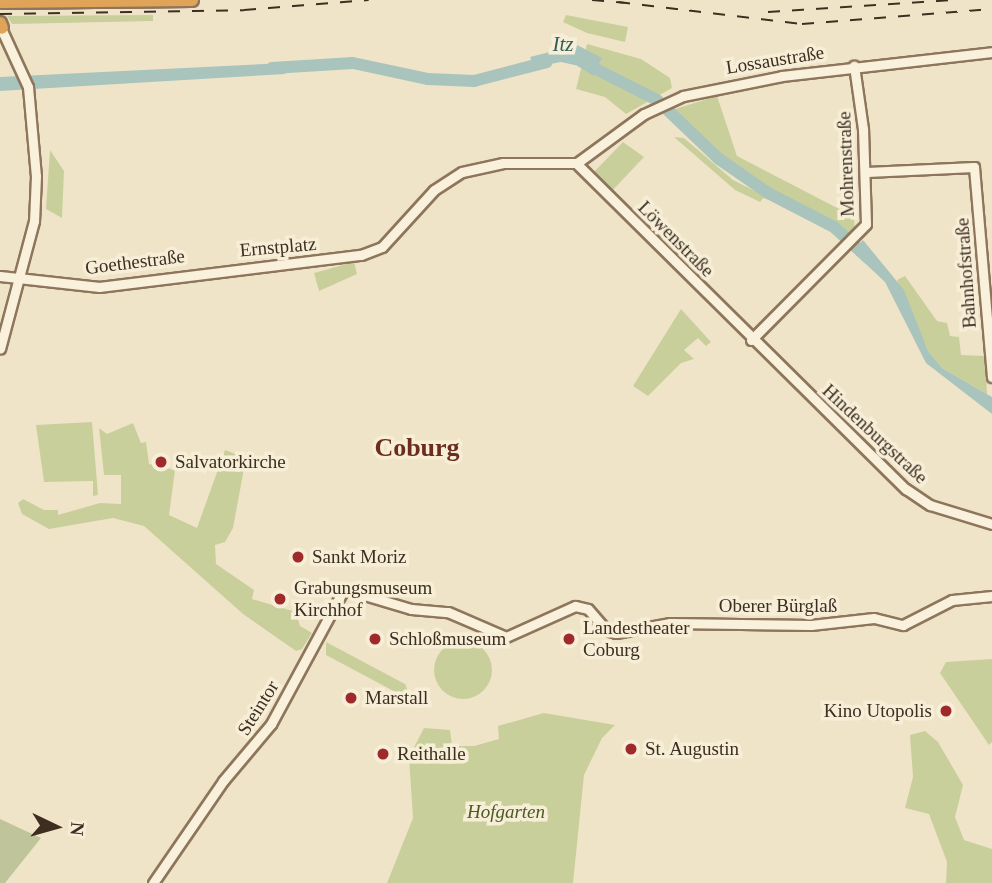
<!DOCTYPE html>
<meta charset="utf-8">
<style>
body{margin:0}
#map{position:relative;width:992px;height:883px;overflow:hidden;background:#f0e4c8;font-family:"Times New Roman",serif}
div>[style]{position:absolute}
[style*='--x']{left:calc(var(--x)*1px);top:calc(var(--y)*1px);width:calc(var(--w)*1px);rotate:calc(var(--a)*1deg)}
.green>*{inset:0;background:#c9cf9b}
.round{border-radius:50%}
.cemetery>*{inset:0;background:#bfc49a}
.water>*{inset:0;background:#a9c4bc}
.river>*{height:12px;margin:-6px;padding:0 6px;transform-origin:6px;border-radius:6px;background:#a9c4bc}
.roads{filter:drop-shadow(2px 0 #8d765c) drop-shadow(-2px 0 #8d765c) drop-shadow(0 2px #8d765c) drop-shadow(0 -2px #8d765c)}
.minor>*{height:9px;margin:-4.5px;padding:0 4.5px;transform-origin:4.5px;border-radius:4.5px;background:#faf1dc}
.highway>*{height:12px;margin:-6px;padding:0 6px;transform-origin:6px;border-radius:6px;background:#e0a458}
.rail>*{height:2px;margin-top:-1px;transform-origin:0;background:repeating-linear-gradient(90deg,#3d2e20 0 12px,transparent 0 24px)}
.dots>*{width:19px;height:19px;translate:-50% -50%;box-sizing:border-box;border:4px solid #f7eed8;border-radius:50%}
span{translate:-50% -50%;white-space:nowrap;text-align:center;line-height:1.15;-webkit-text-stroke:7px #f7eed8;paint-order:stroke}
.street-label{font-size:19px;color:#3d2e20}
.poi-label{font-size:19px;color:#3d2e20}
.left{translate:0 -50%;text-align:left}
.right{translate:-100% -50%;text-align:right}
.park-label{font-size:19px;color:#4d5a26;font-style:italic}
.water-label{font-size:21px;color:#2f5d5a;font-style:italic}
.district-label{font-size:26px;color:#6b2e1e;font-weight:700}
.north{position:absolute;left:21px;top:792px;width:70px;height:70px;-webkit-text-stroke:5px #f7eed8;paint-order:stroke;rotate:95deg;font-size:19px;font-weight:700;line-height:28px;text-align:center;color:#3d2e20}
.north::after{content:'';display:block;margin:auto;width:24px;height:32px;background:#3d2e20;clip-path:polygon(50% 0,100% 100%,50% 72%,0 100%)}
</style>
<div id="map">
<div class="green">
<i style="clip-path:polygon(153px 15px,153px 21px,12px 24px,7px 16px)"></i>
<i style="clip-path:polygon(566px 15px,628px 27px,625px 42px,587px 33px,563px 22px)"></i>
<i style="clip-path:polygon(587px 44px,641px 59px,670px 78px,672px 88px,626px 114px,605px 97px,576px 89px)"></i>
<i style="clip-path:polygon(717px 96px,737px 156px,843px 211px,854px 220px,855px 229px,846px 237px,768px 193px,719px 159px,669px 111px)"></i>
<i style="clip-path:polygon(674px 137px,684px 138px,733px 180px,765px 196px,760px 202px,735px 190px)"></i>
<i style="clip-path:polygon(623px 142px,644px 157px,611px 192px,592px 174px)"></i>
<i style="clip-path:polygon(50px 150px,64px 171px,62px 218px,46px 209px)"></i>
<i style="clip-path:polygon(354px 262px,357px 274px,319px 291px,314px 273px)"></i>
<i style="clip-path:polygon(905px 276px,937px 321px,947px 323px,950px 336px,959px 337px,961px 355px,985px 356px,987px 394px,942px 368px,928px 351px,897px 280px)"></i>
<i style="clip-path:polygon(681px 309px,711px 342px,706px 346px,698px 338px,684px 350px,694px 359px,681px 363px,648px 396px,633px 386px)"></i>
<i style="clip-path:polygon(92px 422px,98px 495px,93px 496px,93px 481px,44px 482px,36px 425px)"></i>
<i style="clip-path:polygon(133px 423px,141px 443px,146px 442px,149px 464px,175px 470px,169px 515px,197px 528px,225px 450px,246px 458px,233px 528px,225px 542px,215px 545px,216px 564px,254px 590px,252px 599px,296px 612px,300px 626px,312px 633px,302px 649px,296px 651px,243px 614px,144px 526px,113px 518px,49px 529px,22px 514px,18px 503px,23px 499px,44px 510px,58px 510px,58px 515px,100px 503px,121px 504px,121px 475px,104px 475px,99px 428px,107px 434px)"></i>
<i class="round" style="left:434px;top:641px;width:58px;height:58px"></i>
<i style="clip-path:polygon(326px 642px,405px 684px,408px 691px,401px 695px,326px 655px)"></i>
<i style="clip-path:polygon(992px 659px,992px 742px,989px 745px,940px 673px,946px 662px)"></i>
<i style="clip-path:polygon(544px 713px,615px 725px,602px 738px,584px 775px,573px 883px,387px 883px,413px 818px,409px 757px,424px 728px,450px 730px,452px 746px,474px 746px,499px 739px,498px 726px)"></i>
<i style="clip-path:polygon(925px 731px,938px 742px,963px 785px,955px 817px,964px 840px,992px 849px,992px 883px,946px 883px,947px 862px,929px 814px,905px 808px,913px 777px,910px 735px)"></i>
</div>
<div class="cemetery">
<i style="clip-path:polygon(0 819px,41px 838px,5px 883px,0 883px)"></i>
</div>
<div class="water">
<i style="clip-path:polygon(577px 45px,602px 58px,593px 76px,579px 66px,561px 62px,534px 67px,530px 57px)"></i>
<i style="clip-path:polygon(287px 63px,285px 74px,0 91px,0 77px)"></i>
<i style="clip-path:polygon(863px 240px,904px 290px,928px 351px,942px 368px,992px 397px,992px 414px,926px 363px,885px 282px,852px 251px)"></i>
</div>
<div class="river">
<i style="--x:582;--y:62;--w:84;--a:26.9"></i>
<i style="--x:657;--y:100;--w:86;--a:43.6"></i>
<i style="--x:719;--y:159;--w:60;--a:34.8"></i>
<i style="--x:768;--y:193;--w:74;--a:27.3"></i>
<i style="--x:834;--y:227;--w:46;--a:42.4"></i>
<i style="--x:272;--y:68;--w:81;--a:-3.5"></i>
<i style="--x:353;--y:63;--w:77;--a:12"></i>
<i style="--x:428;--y:79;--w:46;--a:2.5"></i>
<i style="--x:474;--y:81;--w:75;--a:-14.6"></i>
</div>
<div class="roads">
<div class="minor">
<i style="--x:0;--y:26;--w:67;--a:65.3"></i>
<i style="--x:28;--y:87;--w:89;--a:84.9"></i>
<i style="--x:36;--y:176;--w:45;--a:92.5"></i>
<i style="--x:34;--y:221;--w:132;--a:104.9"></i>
<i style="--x:576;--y:163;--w:464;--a:44.7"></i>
<i style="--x:906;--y:489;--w:29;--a:34"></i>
<i style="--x:930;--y:505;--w:65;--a:17"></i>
<i style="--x:867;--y:172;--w:107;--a:-2.7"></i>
<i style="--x:974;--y:167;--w:211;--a:85.1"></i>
<i style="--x:0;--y:276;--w:100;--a:6.3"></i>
<i style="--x:99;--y:287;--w:264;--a:-7"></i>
<i style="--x:361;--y:255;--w:22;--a:-21"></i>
<i style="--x:382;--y:247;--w:77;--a:-47.6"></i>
<i style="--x:434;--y:190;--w:33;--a:-33"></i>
<i style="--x:462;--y:172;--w:42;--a:-12.4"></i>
<i style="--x:503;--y:163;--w:74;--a:0"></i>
<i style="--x:577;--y:163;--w:83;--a:-36.2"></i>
<i style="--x:644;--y:114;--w:43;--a:-24.8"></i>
<i style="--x:683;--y:96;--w:101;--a:-11.4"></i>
<i style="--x:782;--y:76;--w:211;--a:-6.5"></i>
<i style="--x:751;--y:340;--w:163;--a:-45.2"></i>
<i style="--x:866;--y:224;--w:95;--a:-91.8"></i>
<i style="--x:863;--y:129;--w:64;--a:-98.1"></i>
<i style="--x:153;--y:883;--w:124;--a:-55.5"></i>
<i style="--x:223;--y:781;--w:75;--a:-49.9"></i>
<i style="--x:271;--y:724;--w:153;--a:-61.6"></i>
<i style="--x:344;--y:589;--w:70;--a:16.6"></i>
<i style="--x:411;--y:609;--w:37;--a:5"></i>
<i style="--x:448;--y:612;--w:63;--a:23.3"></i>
<i style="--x:506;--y:637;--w:76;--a:-24.2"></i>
<i style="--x:575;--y:606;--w:13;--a:13"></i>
<i style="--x:588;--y:609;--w:28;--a:49"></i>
<i style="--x:606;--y:630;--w:10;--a:17"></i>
<i style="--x:616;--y:633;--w:55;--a:-10.5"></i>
<i style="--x:670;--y:623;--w:141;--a:0.8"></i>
<i style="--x:811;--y:625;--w:63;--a:-6.3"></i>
<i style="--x:874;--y:618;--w:30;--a:14"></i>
<i style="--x:903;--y:625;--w:55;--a:-27"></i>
<i style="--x:952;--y:600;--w:40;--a:-5.7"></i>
</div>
<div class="highway">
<i style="--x:0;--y:2;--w:192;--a:-0.6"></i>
<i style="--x:0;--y:23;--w:5;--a:68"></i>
</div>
</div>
<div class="rail">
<i style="--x:592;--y:0;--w:33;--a:5"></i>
<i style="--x:618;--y:2;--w:185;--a:6.8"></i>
<i style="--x:802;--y:24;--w:191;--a:-4.5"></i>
<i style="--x:768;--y:12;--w:185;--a:-3.7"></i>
<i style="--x:0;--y:14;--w:244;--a:-0.9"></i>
<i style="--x:244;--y:10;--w:125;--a:-4.6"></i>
</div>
<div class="dots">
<i style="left:161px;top:462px;background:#9e2a2b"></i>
<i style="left:298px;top:557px;background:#9e2a2b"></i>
<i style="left:280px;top:599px;background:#9e2a2b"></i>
<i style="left:375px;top:639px;background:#9e2a2b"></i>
<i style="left:569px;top:639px;background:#9e2a2b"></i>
<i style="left:351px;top:698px;background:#9e2a2b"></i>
<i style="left:946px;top:711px;background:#9e2a2b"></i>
<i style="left:631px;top:749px;background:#9e2a2b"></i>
<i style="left:383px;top:754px;background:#9e2a2b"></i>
</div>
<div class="street-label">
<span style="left:775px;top:60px;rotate:-9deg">Lossaustraße</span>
<span style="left:846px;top:164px;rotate:-92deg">Mohrenstraße</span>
<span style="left:676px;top:239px;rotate:45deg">Löwenstraße</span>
<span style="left:278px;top:247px;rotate:-5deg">Ernstplatz</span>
<span style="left:135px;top:262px;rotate:-7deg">Goethestraße</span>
<span style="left:966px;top:273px;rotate:-94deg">Bahnhofstraße</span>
<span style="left:875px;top:434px;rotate:43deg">Hindenburgstraße</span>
<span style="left:778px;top:606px">Oberer Bürglaß</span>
<span style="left:258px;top:708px;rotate:-58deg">Steintor</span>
</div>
<div class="poi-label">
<span class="left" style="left:175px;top:462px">Salvatorkirche</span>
<span class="left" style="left:312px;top:557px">Sankt Moriz</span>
<span class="left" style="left:294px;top:599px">Grabungsmuseum<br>Kirchhof</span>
<span class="left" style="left:583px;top:639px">Landestheater<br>Coburg</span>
<span class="left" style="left:389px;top:639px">Schloßmuseum</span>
<span class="left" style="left:365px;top:698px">Marstall</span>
<span class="right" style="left:932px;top:711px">Kino Utopolis</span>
<span class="left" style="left:645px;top:749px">St. Augustin</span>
<span class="left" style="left:397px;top:754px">Reithalle</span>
</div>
<div class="park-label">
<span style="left:506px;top:812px">Hofgarten</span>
</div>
<div class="water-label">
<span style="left:563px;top:44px">Itz</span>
</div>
<div class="district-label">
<span style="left:417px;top:448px">Coburg</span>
</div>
<div class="north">N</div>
</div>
